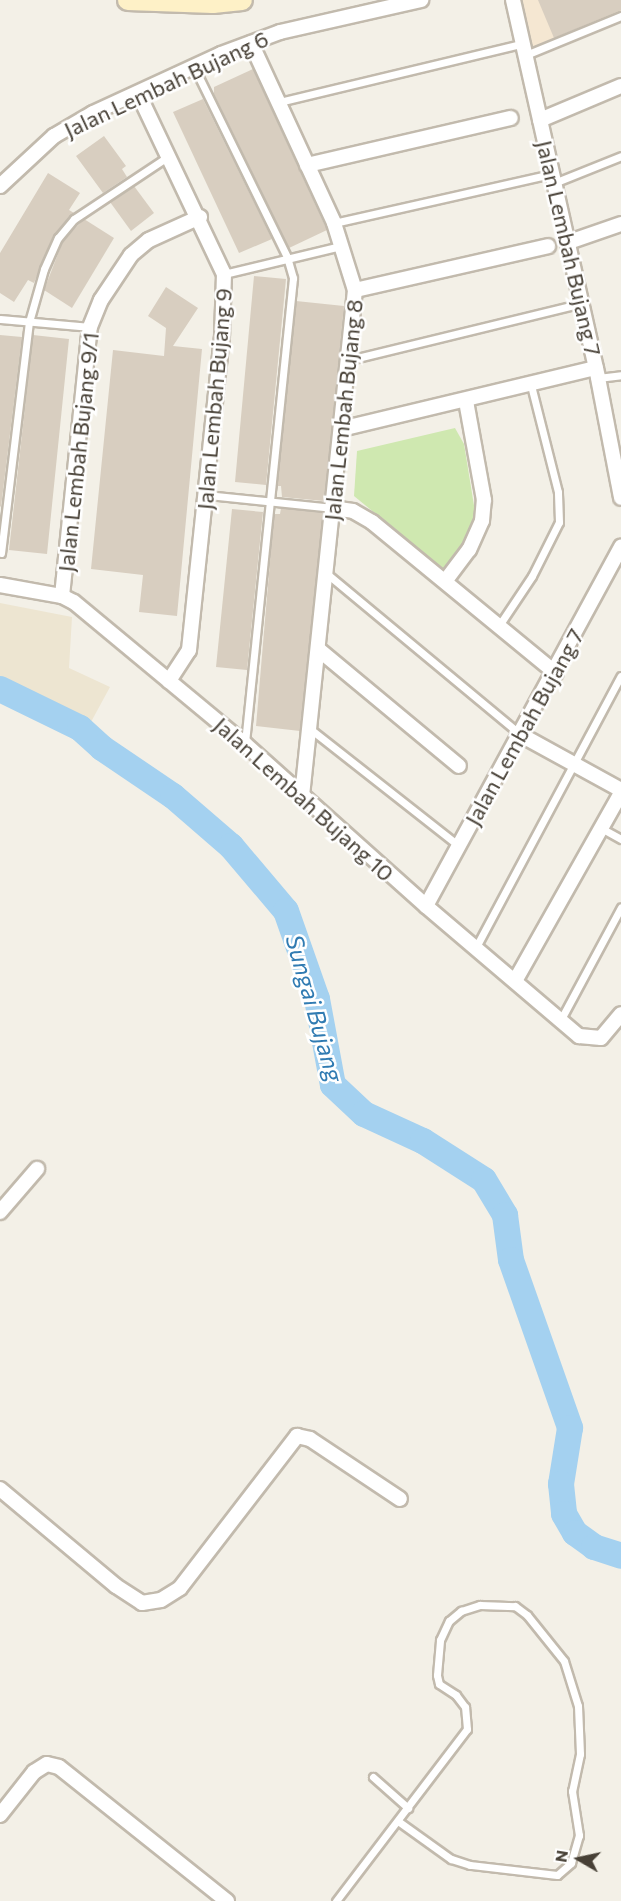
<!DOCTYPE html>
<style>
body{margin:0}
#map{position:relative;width:621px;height:1901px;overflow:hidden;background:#f3f0e7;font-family:Commissioner,sans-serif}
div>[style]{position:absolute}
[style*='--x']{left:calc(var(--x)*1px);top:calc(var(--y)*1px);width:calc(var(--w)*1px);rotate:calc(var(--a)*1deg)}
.commercial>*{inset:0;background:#f5e7d2}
.education>*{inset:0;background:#ede5d1}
.green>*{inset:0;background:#cfe8b0}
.river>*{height:26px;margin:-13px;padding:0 13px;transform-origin:13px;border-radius:13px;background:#a4d1f0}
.building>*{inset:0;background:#d8cec0}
.roads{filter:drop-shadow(2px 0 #c2baad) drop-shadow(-2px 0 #c2baad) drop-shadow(0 2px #c2baad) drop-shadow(0 -2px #c2baad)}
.service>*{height:7px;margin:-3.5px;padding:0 3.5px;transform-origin:3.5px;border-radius:3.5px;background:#fff}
.minor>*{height:14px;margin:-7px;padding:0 7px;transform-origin:7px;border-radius:7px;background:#fff}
.secondary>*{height:20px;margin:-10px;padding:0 10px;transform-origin:10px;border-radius:10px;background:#fef1c7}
span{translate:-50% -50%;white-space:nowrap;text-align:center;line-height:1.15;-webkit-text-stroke:5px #fff;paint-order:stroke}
.street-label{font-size:22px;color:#474036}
.water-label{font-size:24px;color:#307bb2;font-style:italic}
.north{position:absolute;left:549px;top:1829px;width:60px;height:60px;-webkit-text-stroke:4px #fff;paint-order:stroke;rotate:279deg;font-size:16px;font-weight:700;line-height:24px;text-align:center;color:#474036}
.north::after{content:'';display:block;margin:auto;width:21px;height:27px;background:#474036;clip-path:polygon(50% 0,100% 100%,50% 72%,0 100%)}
</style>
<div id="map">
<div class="commercial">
<i style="clip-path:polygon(511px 0,621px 0,621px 16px,532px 53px)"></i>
</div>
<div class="education">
<i style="clip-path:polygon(0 603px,72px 617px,69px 668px,110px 687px,91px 722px,0 682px)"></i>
</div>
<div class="green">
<i style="clip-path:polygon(455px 428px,464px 444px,477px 524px,443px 569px,354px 496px,357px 451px)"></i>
</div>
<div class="river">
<i style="--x:0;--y:689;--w:89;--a:26"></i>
<i style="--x:80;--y:728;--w:30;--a:42"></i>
<i style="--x:102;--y:748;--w:86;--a:34.1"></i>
<i style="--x:173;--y:796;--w:77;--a:40.8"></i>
<i style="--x:231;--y:846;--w:85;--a:49.8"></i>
<i style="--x:286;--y:911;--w:93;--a:70.6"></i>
<i style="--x:317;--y:999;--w:87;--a:79.5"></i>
<i style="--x:333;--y:1085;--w:42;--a:43.1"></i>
<i style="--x:364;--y:1114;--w:65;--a:24.6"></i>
<i style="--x:423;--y:1141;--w:72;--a:32.6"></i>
<i style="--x:484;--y:1180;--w:41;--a:59"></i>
<i style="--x:505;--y:1215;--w:45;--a:82.4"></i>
<i style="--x:511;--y:1260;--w:178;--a:70.6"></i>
<i style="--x:570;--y:1428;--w:57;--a:99.1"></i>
<i style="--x:561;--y:1484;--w:30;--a:84"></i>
<i style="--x:564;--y:1514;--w:22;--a:60"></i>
<i style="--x:575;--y:1533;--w:24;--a:36"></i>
<i style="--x:594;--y:1547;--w:28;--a:18"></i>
</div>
<div class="building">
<i style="clip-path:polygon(538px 0,621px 0,621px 10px,554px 38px)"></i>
<i style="clip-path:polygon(253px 69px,327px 230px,289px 248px,214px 94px,214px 87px)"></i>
<i style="clip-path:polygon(203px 99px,272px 239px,239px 253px,173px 112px)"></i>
<i style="clip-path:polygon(104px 136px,126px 166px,122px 169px,127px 177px,103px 193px,76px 156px)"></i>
<i style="clip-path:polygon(48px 173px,80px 193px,69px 210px,74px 213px,53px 236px,34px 283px,28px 280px,14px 302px,0 293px,0 253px)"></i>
<i style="clip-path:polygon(134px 186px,154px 213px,131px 231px,110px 202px)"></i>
<i style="clip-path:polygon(84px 219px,114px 238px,72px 308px,44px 290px,63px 241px)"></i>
<i style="clip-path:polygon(254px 276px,286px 279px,266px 485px,235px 482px)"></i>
<i style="clip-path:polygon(166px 287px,198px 308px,173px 346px,202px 349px,177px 616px,139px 612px,143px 575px,91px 569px,113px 350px,164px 356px,166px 328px,148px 316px)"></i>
<i style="clip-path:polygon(296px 301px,344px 306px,324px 501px,282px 497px,281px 486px,277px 486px)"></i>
<i style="clip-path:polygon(0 335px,22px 337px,1px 507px,0 506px)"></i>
<i style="clip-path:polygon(33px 335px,69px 339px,47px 554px,9px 550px)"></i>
<i style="clip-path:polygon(281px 508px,323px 513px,300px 731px,256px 726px,274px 514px,280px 514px)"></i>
<i style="clip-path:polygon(232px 509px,263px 512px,247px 670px,216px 667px)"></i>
</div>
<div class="roads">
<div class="service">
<i style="--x:526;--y:55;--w:103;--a:-22.3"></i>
<i style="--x:194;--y:67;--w:212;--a:63.9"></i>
<i style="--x:287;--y:257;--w:22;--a:74"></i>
<i style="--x:293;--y:278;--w:468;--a:95.9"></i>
<i style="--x:279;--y:102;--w:252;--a:-13.5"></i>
<i style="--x:554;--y:183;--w:72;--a:-21.9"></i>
<i style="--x:334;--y:223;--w:222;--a:-12.7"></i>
<i style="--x:224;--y:274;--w:120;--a:-13.5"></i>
<i style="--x:0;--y:319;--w:90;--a:5.1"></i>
<i style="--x:349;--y:360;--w:240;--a:-13.7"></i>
<i style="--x:598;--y:378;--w:23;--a:-7"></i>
<i style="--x:207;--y:495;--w:126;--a:5.9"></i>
<i style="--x:1;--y:553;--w:233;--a:-83.1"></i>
<i style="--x:29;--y:322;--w:55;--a:-74.2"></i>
<i style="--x:44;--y:269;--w:34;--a:-66"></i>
<i style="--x:58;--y:238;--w:25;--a:-50"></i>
<i style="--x:74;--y:219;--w:114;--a:-33.6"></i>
<i style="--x:326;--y:573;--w:252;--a:39.7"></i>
<i style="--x:498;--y:627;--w:61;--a:-56.3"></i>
<i style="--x:532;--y:576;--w:60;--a:-63.4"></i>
<i style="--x:559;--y:522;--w:30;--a:-92"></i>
<i style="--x:558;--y:492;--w:110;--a:-104.2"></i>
<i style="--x:309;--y:728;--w:191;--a:38.2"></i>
<i style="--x:601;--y:828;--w:23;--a:29"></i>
<i style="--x:476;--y:947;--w:307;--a:-61.9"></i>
<i style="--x:560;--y:1021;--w:129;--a:-61.8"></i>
<i style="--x:373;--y:1777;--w:47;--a:41.5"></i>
<i style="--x:336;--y:1901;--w:216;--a:-52.7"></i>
<i style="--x:467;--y:1729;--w:22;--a:-95"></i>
<i style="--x:465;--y:1707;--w:15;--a:-127"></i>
<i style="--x:456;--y:1695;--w:20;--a:-147"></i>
<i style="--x:439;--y:1684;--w:9;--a:-103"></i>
<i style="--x:437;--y:1675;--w:35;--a:-85"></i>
<i style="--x:440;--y:1640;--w:21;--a:-65"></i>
<i style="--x:449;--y:1621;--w:16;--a:-40"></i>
<i style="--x:461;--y:1611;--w:20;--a:-18"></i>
<i style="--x:480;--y:1605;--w:35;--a:2"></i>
<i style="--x:515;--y:1606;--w:15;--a:37"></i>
<i style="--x:527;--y:1615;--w:59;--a:51.2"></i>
<i style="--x:564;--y:1661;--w:47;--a:72.7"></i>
<i style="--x:578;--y:1706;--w:48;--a:87.6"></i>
<i style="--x:580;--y:1754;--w:38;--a:102"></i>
<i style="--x:572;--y:1791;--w:45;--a:81"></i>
<i style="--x:579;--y:1835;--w:29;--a:106"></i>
<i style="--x:571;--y:1863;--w:18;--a:139"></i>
<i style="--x:557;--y:1875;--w:88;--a:-173.4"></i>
<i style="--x:470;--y:1865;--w:20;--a:-162"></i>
<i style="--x:451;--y:1859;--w:65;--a:-144.4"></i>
</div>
<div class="minor">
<i style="--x:513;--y:0;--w:387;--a:77.3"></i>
<i style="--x:598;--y:378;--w:122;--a:79.1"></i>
<i style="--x:251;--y:43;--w:198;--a:65.2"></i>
<i style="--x:334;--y:223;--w:70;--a:72.6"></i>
<i style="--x:355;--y:290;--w:509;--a:95.98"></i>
<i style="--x:138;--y:93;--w:200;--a:64.6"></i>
<i style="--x:224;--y:274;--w:62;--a:91.8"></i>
<i style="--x:222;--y:336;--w:316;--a:96"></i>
<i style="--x:189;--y:650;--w:37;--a:123"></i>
<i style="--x:540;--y:120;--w:88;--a:-22.8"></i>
<i style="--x:307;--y:165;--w:209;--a:-13"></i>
<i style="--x:0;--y:186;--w:74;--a:-42.8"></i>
<i style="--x:54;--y:136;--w:45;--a:-30.5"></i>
<i style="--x:93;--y:113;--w:141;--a:-24.7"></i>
<i style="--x:221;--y:54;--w:63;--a:-20.4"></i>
<i style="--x:280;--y:32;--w:145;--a:-12.8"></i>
<i style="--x:569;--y:242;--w:55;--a:-19.1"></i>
<i style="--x:355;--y:290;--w:198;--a:-12.8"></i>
<i style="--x:341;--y:429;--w:262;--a:-13.5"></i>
<i style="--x:332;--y:508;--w:21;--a:8"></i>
<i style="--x:353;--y:511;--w:22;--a:30"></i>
<i style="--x:372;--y:522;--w:238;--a:39.4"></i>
<i style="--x:446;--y:580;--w:38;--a:-53"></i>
<i style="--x:469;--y:550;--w:32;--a:-66"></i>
<i style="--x:482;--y:521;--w:21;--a:-85"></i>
<i style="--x:484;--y:500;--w:101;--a:-100.3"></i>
<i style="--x:0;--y:585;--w:63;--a:10.1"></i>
<i style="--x:62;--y:596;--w:13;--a:27"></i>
<i style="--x:74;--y:602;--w:222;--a:39.7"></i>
<i style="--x:245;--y:744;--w:243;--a:41.8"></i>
<i style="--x:426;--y:906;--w:201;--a:40.4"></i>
<i style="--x:579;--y:1036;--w:22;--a:5"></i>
<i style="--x:601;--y:1038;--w:31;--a:-50"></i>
<i style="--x:62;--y:596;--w:270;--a:-84.1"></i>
<i style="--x:90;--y:327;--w:29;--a:-68"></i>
<i style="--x:101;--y:300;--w:54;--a:-56.3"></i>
<i style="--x:131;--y:255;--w:23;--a:-40"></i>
<i style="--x:149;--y:240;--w:56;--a:-24.3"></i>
<i style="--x:318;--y:649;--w:183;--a:39.7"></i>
<i style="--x:521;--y:735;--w:114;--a:28.8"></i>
<i style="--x:426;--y:906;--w:409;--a:-61.5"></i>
<i style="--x:515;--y:981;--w:216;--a:-60.6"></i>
<i style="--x:0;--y:1212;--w:57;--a:-49.3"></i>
<i style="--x:0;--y:1489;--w:151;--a:39.9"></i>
<i style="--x:116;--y:1586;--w:31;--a:33"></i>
<i style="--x:142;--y:1603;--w:19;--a:-9"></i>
<i style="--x:161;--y:1600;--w:22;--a:-32"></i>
<i style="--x:180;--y:1588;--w:192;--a:-52.4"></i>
<i style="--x:297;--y:1436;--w:13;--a:13"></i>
<i style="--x:310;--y:1439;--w:108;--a:33.7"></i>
<i style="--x:0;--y:1815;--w:55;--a:-51.7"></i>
<i style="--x:34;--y:1772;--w:15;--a:-32"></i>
<i style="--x:47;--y:1764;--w:12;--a:14"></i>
<i style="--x:59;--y:1767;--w:215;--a:38.6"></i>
</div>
<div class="secondary">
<i style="--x:128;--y:0;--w:85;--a:2"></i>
<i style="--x:213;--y:3;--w:29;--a:-6"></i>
</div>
</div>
<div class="street-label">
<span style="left:166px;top:84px;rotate:-25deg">Jalan Lembah Bujang 6</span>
<span style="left:569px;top:248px;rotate:77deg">Jalan Lembah Bujang 7</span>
<span style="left:214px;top:399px;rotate:-85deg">Jalan Lembah Bujang 9</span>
<span style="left:343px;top:410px;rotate:-84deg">Jalan Lembah Bujang 8</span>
<span style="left:78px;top:452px;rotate:-84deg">Jalan Lembah Bujang 9/1</span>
<span style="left:524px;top:727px;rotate:-61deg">Jalan Lembah Bujang 7</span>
<span style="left:304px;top:799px;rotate:42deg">Jalan Lembah Bujang 10</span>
</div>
<div class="water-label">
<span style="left:315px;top:1008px;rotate:74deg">Sungai Bujang</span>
</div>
<div class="north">N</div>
</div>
